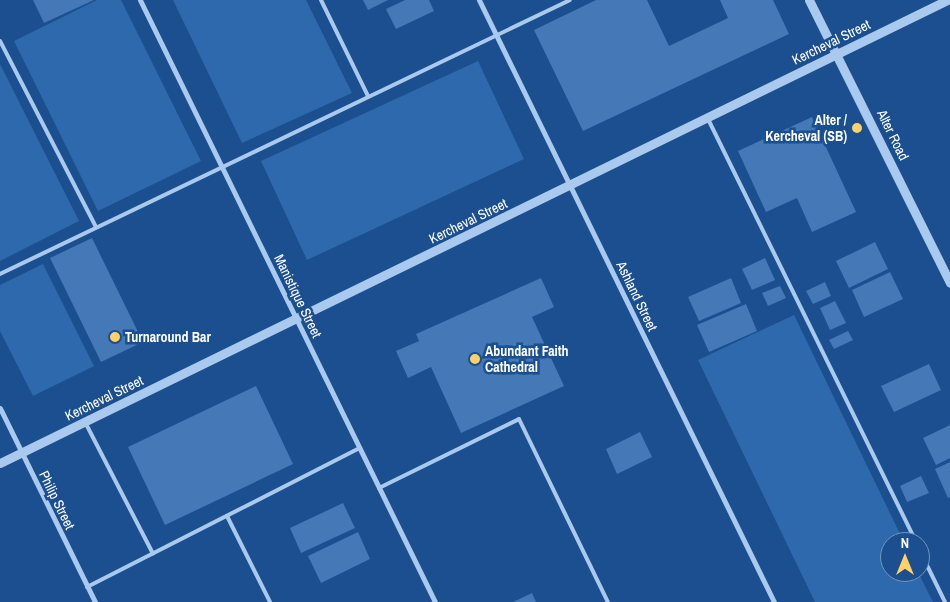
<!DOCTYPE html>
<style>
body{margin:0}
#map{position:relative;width:950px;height:602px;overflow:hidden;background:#1b4f8f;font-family:"Archivo Narrow",sans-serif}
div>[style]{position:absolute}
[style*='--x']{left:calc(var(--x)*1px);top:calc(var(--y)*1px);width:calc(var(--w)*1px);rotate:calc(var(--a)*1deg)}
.green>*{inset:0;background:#2e69ad}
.building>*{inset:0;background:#4478b7}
.service>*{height:4px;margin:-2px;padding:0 2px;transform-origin:2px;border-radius:2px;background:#a9c9ee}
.minor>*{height:5px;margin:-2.5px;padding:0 2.5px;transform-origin:2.5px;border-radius:2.5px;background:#a9c9ee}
.tertiary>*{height:9px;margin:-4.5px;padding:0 4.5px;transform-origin:4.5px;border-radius:4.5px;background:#a9c9ee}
.dots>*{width:14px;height:14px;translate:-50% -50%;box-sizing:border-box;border:2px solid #1b4f8f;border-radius:50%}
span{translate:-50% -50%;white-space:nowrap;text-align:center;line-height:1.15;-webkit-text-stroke:5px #1b4f8f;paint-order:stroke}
.street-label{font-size:14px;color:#fff}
.poi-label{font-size:14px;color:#fff;font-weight:700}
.right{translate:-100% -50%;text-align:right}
.left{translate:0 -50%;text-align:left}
.north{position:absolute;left:880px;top:532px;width:50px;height:50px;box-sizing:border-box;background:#1b4f8f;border:1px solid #7695bc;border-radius:50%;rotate:0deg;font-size:14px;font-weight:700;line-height:20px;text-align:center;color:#fff}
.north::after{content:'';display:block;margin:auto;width:18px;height:22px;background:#ffd166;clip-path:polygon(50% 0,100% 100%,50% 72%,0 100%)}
</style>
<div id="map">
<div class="green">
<i style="clip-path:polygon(97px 0,121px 0,201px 161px,98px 211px,14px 41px)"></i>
<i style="clip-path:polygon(173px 0,306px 0,352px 93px,242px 143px)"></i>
<i style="clip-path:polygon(478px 61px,524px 159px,307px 260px,261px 161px)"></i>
<i style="clip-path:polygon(0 64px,79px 221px,0 261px)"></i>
<i style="clip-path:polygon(43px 264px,94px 366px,33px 396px,0 331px,0 285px)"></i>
<i style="clip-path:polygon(794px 315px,904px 542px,890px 542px,890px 572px,918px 572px,933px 602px,815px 602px,698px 360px)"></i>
</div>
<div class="building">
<i style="clip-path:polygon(33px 0,94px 0,44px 23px)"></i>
<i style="clip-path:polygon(363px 0,388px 0,368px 10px)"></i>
<i style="clip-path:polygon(405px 0,429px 0,434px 11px,396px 29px,386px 9px)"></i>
<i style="clip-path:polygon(596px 0,647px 0,669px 46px,728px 18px,720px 0,773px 0,789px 34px,583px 131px,534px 30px)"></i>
<i style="clip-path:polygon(812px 117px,856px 212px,812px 232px,797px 198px,766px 212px,738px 151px)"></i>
<i style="clip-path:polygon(92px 238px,143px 342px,101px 362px,50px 258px)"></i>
<i style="clip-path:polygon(875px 242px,888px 269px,849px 288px,836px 261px)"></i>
<i style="clip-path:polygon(765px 258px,775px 280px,752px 290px,742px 269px)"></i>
<i style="clip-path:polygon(890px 272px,903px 299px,864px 317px,852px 290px)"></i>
<i style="clip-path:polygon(541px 278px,554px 307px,532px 317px,564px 386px,461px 433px,431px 367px,408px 378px,396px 351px,419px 341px,416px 334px)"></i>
<i style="clip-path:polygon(731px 278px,741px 303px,699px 321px,688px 297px)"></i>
<i style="clip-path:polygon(825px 282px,831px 296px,813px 304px,806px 291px)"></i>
<i style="clip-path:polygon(780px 286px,786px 298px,768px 306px,762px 293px)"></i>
<i style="clip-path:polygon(835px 301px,846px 323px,830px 330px,820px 308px)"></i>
<i style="clip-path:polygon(746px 304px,757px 331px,709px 352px,697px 325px)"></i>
<i style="clip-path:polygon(848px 331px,853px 340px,834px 349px,829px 340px)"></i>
<i style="clip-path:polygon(929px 364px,941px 390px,894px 412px,881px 386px)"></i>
<i style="clip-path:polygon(256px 386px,293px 464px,165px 525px,128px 447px)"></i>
<i style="clip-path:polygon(950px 425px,950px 458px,936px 465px,923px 438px)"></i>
<i style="clip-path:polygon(640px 432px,652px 457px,617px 474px,606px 449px)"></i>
<i style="clip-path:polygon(950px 462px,950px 497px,948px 498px,935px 469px)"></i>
<i style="clip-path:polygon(921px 476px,929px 493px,907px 502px,900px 486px)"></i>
<i style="clip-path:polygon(343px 503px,355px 528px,301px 553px,290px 528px)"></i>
<i style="clip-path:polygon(358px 532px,370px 559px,321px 583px,308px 556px)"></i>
<i style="clip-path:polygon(532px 593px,536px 602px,513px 602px)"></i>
</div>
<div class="service">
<i style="--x:321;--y:0;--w:107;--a:63.9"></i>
<i style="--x:0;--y:41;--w:209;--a:62.7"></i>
<i style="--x:708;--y:119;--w:471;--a:63.8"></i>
<i style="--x:0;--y:274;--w:632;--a:-25.67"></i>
<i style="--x:85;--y:422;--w:148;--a:62.7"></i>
<i style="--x:379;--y:488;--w:156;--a:-26.2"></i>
<i style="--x:519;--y:419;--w:203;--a:64.1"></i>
<i style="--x:227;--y:516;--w:96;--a:63.4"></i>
<i style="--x:920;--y:551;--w:57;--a:63.9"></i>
<i style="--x:87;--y:587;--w:306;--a:-27"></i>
</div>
<div class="minor">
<i style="--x:140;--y:0;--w:670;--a:63.89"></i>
<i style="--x:479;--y:0;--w:670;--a:63.89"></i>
<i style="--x:0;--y:408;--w:216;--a:63.9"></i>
</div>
<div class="tertiary">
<i style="--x:809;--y:0;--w:316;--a:63.5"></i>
<i style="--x:0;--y:463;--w:1054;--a:-26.05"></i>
</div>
<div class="dots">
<i style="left:857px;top:128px;background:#ffd166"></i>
<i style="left:115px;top:337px;background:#ffd166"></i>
<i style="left:475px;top:359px;background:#ffd166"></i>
</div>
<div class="street-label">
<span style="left:831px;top:42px;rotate:-26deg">Kercheval Street</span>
<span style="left:893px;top:135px;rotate:64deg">Alter Road</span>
<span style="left:468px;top:221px;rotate:-26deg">Kercheval Street</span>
<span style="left:298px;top:296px;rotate:64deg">Manistique Street</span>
<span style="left:637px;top:296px;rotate:64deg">Ashland Street</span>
<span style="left:104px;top:398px;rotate:-26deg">Kercheval Street</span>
<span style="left:57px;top:500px;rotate:64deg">Philip Street</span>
</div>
<div class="poi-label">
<span class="right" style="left:847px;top:128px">Alter /<br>Kercheval (SB)</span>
<span class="left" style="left:125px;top:337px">Turnaround Bar</span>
<span class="left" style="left:485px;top:359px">Abundant Faith<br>Cathedral</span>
</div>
<div class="north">N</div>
</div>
